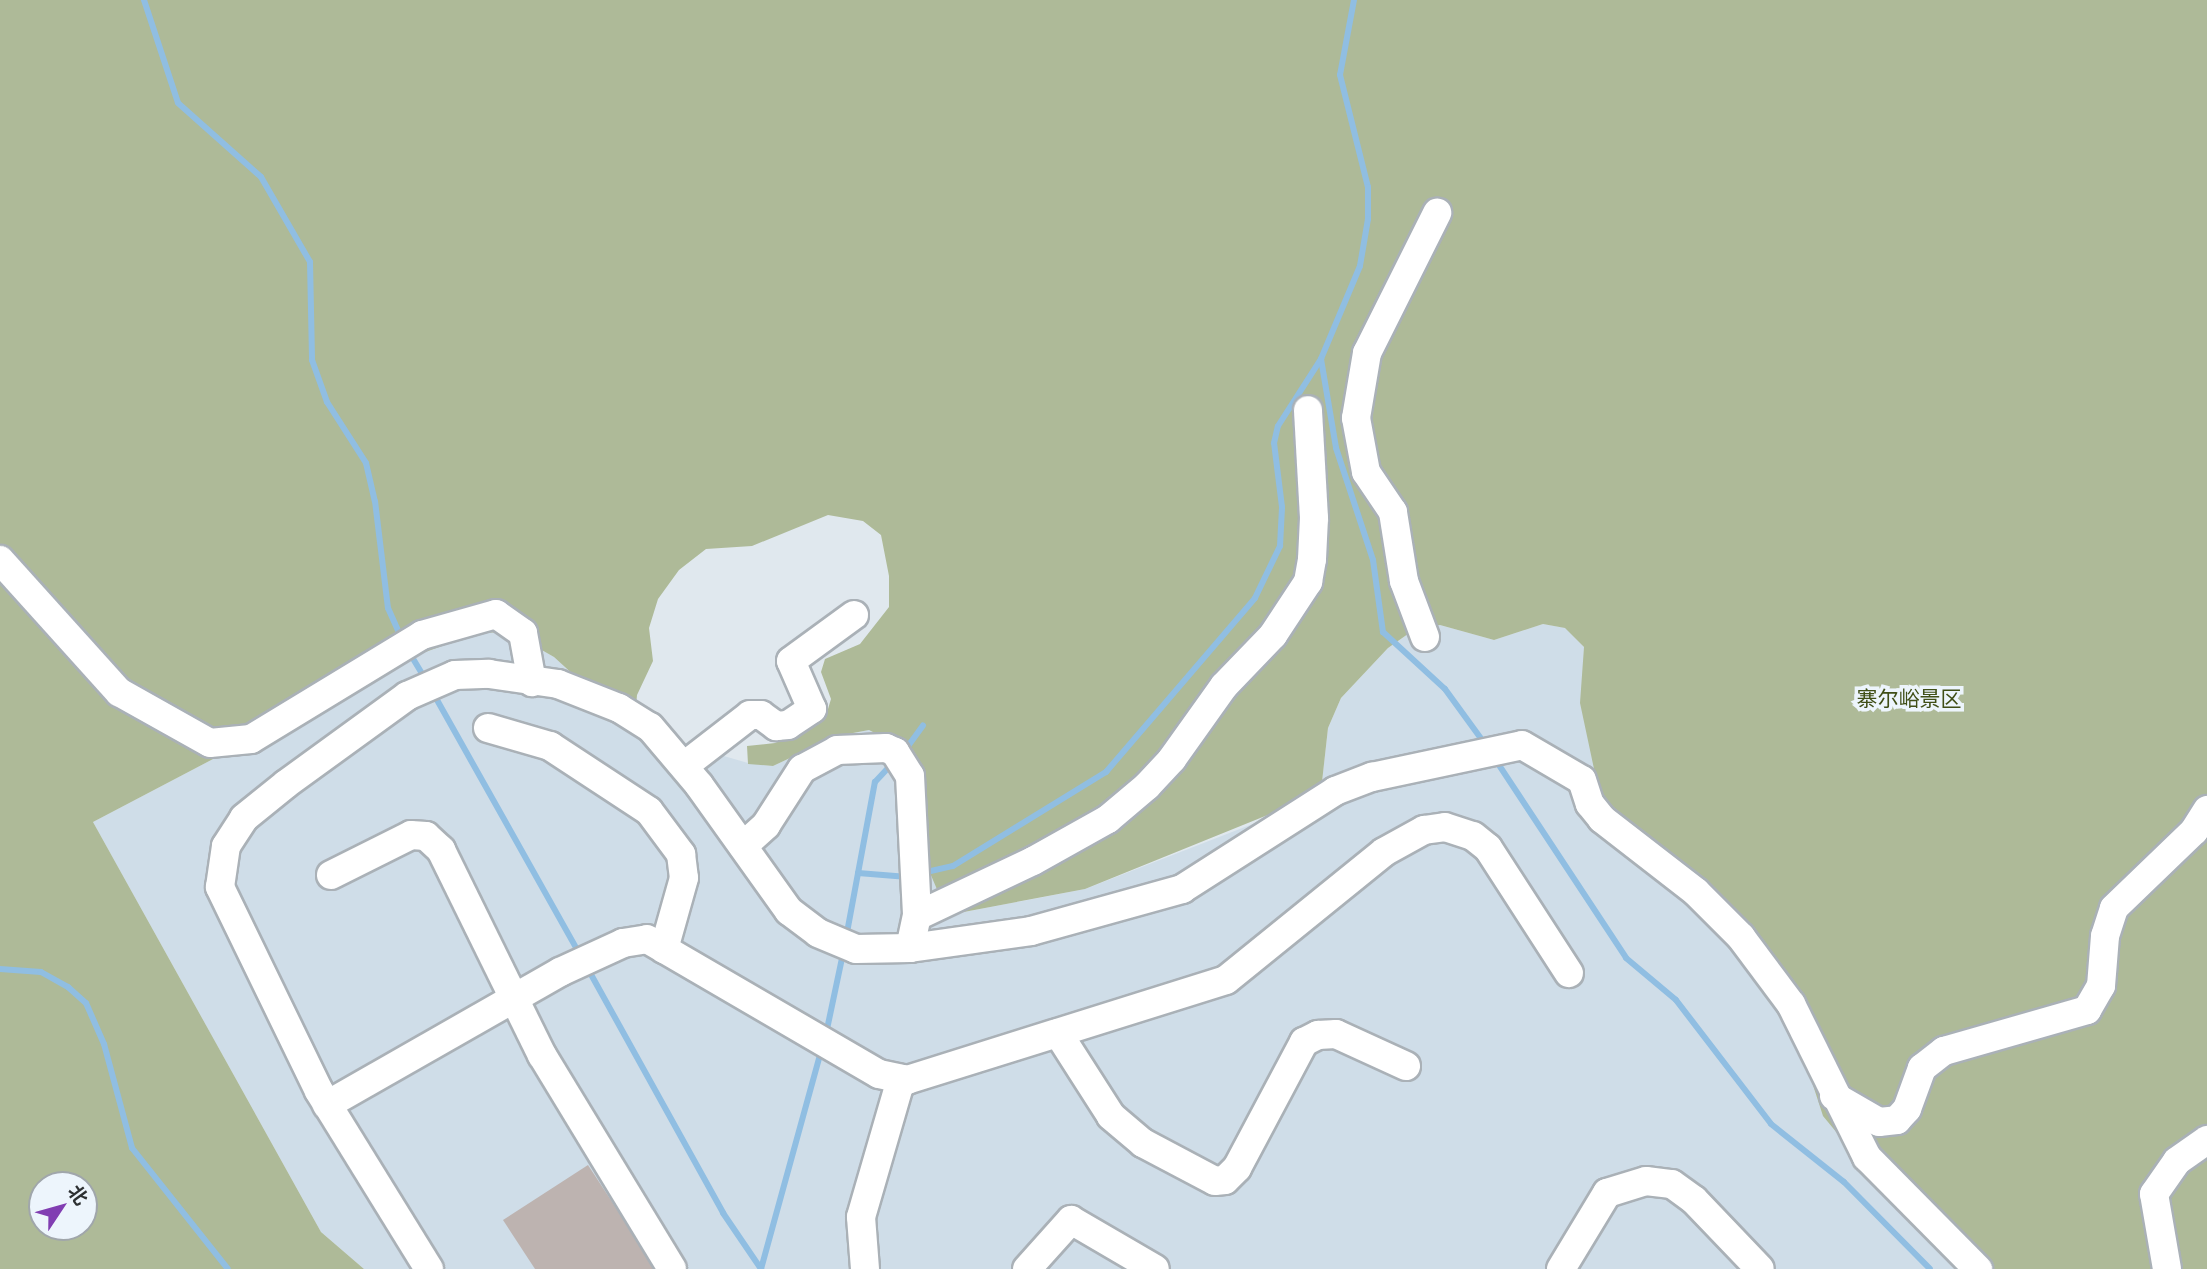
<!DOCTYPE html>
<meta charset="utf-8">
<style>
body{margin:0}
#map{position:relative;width:2207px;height:1269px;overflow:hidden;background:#e0e8ee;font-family:"Public Sans","Noto Sans SC",sans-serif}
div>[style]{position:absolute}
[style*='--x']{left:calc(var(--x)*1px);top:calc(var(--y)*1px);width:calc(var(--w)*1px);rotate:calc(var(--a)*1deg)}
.built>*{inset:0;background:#cfdde8}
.green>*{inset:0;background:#aeba98}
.stream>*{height:6px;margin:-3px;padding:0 3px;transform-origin:3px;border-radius:3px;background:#90bee2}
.building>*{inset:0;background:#bdb3b0}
.roads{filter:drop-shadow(2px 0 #aab1b7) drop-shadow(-2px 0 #aab1b7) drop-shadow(0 2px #aab1b7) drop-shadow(0 -2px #aab1b7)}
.minor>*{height:28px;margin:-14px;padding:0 14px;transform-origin:14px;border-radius:14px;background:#fff}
span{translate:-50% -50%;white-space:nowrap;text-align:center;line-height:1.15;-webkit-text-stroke:7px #edf5fc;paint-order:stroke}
.park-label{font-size:21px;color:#404f17}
.north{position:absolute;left:28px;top:1171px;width:70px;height:70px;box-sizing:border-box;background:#edf5fc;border:2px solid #a0a6ab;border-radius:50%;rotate:54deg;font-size:19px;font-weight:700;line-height:28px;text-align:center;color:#2d3032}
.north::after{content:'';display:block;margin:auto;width:24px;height:32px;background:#813eb2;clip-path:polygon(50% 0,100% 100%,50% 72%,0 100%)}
</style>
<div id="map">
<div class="built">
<i style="clip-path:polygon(1543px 624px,1566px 628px,1584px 647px,1583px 686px,1685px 899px,1752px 972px,1801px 1048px,1970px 1269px,364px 1269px,321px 1232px,93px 822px,398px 662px,478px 633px,510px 632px,554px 657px,634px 730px,748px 763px,773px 766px,837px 736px,869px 730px,896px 744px,949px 915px,1085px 889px,1289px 810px,1322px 782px,1328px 728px,1341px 698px,1388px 648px,1415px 629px,1440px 625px,1494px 640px)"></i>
</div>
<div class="green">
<i style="clip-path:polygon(evenodd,0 0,2207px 0,2207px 1269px,1970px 1269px,1866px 1168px,1823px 1116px,1801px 1048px,1752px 972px,1600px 797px,1580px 703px,1584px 647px,1565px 628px,1543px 624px,1494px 640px,1440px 625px,1415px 629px,1388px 648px,1341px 698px,1328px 728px,1322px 782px,1312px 797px,1085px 889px,948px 915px,927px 866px,896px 744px,869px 730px,837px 736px,773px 766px,748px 764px,747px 746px,775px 743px,825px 719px,831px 699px,821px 672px,825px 659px,860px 644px,889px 607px,889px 576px,881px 535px,863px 521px,828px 515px,752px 546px,706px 549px,679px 570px,658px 599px,649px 628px,653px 661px,637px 695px,634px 730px,554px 657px,510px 632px,478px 633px,398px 662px,93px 822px,321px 1232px,364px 1269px,0 1269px,0 0,42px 1185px,84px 1185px,84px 1227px,42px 1227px,42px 1185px)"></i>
</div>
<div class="stream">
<i style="--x:144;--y:0;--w:108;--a:71.7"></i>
<i style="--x:178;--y:103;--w:111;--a:41.7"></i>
<i style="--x:261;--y:177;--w:98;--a:60"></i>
<i style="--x:310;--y:262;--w:98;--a:88.8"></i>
<i style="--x:312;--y:360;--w:45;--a:70.3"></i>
<i style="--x:327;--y:402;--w:72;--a:57.4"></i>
<i style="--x:366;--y:463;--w:39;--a:77"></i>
<i style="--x:375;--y:501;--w:108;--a:83.1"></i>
<i style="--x:388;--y:608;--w:34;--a:66"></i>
<i style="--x:1354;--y:0;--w:76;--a:100.6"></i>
<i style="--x:1340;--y:75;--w:115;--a:76"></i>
<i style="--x:1368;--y:187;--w:32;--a:90"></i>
<i style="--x:1368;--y:219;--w:48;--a:99.7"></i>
<i style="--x:1360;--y:266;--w:101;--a:112.8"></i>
<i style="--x:1321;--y:359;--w:90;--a:80.4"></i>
<i style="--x:1336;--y:448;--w:118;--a:71.7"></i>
<i style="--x:1373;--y:560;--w:73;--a:82.1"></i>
<i style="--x:1383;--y:632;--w:84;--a:42.6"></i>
<i style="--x:1445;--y:689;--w:68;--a:54"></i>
<i style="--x:409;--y:652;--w:31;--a:59"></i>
<i style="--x:432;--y:691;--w:304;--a:60.7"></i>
<i style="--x:903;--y:753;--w:34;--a:-54"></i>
<i style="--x:1495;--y:759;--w:238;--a:56.6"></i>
<i style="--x:1626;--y:958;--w:65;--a:40"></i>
<i style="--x:1676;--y:1000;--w:156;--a:52.5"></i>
<i style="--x:1771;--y:1124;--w:93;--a:38.5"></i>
<i style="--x:1844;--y:1182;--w:122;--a:45.3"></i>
<i style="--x:858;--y:873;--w:50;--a:4.6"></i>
<i style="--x:922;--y:873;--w:32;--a:-13"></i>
<i style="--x:953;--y:866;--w:180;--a:-31.6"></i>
<i style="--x:1106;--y:772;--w:229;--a:-49.4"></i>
<i style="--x:1255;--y:598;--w:58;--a:-64.3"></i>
<i style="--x:1280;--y:546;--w:39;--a:-87"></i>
<i style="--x:1282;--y:507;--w:64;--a:-97.1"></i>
<i style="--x:1274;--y:443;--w:17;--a:-77"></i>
<i style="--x:1278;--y:426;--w:80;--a:-57.3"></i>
<i style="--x:846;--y:938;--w:159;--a:-79.5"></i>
<i style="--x:875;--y:782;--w:26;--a:-47"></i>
<i style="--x:0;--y:969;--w:41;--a:4.2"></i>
<i style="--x:41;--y:972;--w:31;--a:29"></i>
<i style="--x:68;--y:987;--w:24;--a:42"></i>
<i style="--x:86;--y:1003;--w:45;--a:66.3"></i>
<i style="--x:104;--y:1044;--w:108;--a:74.9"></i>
<i style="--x:132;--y:1148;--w:154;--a:51.6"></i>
<i style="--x:588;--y:969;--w:279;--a:61"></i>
<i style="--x:723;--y:1213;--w:68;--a:55.8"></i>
<i style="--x:826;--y:1034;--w:83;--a:-78.1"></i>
<i style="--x:761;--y:1269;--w:229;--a:-74.6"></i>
</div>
<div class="building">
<i style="clip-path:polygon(588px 1165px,656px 1269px,535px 1269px,503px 1220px)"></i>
</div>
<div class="roads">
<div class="minor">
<i style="--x:0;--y:560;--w:178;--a:48"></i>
<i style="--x:119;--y:692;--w:104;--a:29.3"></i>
<i style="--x:210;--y:743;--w:41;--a:-5.6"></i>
<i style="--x:251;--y:739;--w:200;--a:-31.3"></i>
<i style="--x:422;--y:635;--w:77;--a:-15.8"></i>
<i style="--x:496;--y:614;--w:33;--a:35"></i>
<i style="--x:523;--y:633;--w:50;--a:79.6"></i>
<i style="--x:1425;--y:637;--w:60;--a:-110.6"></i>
<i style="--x:1404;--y:581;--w:70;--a:-99.1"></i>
<i style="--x:1393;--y:512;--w:48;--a:-124"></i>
<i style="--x:1366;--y:472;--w:55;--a:-100.5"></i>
<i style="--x:1356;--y:418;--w:66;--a:-80.4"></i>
<i style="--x:1367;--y:353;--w:157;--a:-63.4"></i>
<i style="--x:488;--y:728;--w:65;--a:16.2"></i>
<i style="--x:550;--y:746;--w:118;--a:33.3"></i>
<i style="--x:649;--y:811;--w:54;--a:53.3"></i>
<i style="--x:681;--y:854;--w:24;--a:83"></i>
<i style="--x:684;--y:878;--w:74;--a:105.7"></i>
<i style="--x:684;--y:766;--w:83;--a:-37.7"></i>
<i style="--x:750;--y:715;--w:11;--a:0"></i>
<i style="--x:761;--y:715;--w:19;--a:36"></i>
<i style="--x:776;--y:726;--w:12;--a:-5"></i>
<i style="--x:788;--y:725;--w:29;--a:-34"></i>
<i style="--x:812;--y:709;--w:52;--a:-113.6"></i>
<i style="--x:791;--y:661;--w:78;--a:-36.1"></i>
<i style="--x:743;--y:846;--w:31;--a:-42"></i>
<i style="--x:766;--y:825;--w:67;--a:-57.3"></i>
<i style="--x:802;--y:769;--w:40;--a:-28"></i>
<i style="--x:837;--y:750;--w:49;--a:-2.3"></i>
<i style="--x:886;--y:748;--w:10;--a:24"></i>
<i style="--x:895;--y:752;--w:28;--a:58"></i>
<i style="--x:910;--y:776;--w:140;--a:87.1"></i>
<i style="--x:331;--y:875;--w:89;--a:-26.6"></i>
<i style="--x:411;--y:835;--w:15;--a:4"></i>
<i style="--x:426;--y:836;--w:21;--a:43"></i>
<i style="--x:441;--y:850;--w:229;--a:63.8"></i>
<i style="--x:542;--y:1055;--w:250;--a:58.7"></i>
<i style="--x:910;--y:948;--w:33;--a:-78"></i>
<i style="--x:917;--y:916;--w:128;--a:-25.4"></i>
<i style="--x:1033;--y:861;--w:86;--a:-29.2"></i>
<i style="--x:1108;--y:819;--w:51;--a:-40.2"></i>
<i style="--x:1147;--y:786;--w:37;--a:-47"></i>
<i style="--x:1172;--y:759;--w:90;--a:-54.5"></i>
<i style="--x:1224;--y:686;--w:71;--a:-46.1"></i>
<i style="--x:1273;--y:635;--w:64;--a:-56.6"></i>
<i style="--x:1308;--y:582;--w:23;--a:-80"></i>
<i style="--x:1312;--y:559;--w:41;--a:-87.2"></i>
<i style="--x:1314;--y:518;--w:108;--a:-93.2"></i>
<i style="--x:1058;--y:1033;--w:98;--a:57.4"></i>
<i style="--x:1111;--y:1116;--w:42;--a:40.2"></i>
<i style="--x:1143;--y:1143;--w:81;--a:27.8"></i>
<i style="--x:1215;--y:1181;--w:10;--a:-6"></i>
<i style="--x:1225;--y:1180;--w:17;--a:-45"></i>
<i style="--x:1237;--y:1168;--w:143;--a:-62"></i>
<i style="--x:1304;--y:1042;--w:16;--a:-27"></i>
<i style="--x:1318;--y:1035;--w:18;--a:-3"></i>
<i style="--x:1336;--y:1034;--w:77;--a:24.6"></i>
<i style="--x:1834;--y:1096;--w:52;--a:30"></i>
<i style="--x:1879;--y:1122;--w:18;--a:-6"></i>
<i style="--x:1897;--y:1120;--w:15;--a:-48"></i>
<i style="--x:1907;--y:1109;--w:44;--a:-69.9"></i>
<i style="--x:1922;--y:1068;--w:28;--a:-38"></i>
<i style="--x:1944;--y:1051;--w:149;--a:-16"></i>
<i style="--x:2087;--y:1010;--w:28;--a:-60"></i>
<i style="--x:2101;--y:986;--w:50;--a:-85.4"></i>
<i style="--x:2105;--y:936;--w:29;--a:-72"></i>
<i style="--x:2114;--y:908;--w:111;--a:-43.9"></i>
<i style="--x:2194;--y:831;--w:25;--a:-58"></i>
<i style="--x:327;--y:1105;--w:268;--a:-29.7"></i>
<i style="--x:560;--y:972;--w:69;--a:-24.7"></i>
<i style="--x:623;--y:943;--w:24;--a:-9"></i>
<i style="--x:647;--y:939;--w:268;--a:30.2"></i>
<i style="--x:879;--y:1074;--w:29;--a:12"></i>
<i style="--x:907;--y:1080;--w:334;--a:-17.4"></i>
<i style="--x:1226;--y:980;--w:203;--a:-39"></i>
<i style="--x:1384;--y:852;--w:46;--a:-28.8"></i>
<i style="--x:1424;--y:830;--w:21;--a:-8"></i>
<i style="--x:1445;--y:827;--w:29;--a:18"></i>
<i style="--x:1473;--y:836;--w:19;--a:39"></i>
<i style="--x:1488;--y:848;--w:149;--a:57.1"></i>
<i style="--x:429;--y:1269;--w:209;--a:-121.7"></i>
<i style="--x:319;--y:1091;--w:227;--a:-115.9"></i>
<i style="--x:220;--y:887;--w:41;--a:-81.7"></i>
<i style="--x:226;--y:846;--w:33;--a:-57"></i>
<i style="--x:244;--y:818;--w:54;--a:-39"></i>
<i style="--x:286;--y:784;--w:150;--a:-36"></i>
<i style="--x:407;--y:696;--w:52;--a:-23.6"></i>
<i style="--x:455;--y:675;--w:34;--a:-2"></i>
<i style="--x:489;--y:674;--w:70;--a:8.2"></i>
<i style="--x:558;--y:684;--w:66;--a:21.5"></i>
<i style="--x:619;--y:708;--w:36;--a:32"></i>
<i style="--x:650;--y:727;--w:76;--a:49.8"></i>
<i style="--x:699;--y:785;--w:155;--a:54.5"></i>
<i style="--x:789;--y:911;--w:36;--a:37"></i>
<i style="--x:818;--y:933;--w:41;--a:22.8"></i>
<i style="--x:856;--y:949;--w:54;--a:-1.1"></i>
<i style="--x:910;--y:948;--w:122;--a:-8"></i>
<i style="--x:1031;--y:931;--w:157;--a:-15.5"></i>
<i style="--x:1182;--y:889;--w:182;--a:-32.6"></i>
<i style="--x:1335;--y:791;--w:40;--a:-21"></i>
<i style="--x:1372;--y:777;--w:153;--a:-12"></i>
<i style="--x:1522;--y:745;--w:69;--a:30.3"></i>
<i style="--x:1582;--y:780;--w:25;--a:72"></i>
<i style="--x:1590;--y:804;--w:19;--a:51"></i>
<i style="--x:1602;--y:819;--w:119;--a:37.8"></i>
<i style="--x:1696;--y:892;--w:64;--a:45"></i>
<i style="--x:1741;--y:937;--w:84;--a:53.3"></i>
<i style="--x:1791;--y:1004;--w:171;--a:63.6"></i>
<i style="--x:1867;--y:1157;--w:158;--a:45.3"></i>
<i style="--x:865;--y:1269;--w:52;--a:-94.4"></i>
<i style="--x:861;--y:1217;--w:144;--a:-73.8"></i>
<i style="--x:1027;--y:1269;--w:66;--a:-48.1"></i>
<i style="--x:1071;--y:1220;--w:97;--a:30.3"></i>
<i style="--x:1561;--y:1269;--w:89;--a:-58.8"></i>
<i style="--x:1607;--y:1193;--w:41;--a:-17.1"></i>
<i style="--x:1646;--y:1181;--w:26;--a:7"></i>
<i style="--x:1672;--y:1184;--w:27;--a:36"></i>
<i style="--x:1694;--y:1200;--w:95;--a:46.3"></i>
<i style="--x:2167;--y:1269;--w:76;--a:-99.8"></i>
<i style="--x:2154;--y:1194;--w:40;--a:-55.1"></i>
<i style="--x:2177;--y:1161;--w:37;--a:-35"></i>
</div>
</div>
<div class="park-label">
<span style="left:1909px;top:699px">寨尔峪景区</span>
</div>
<div class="north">北</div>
</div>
